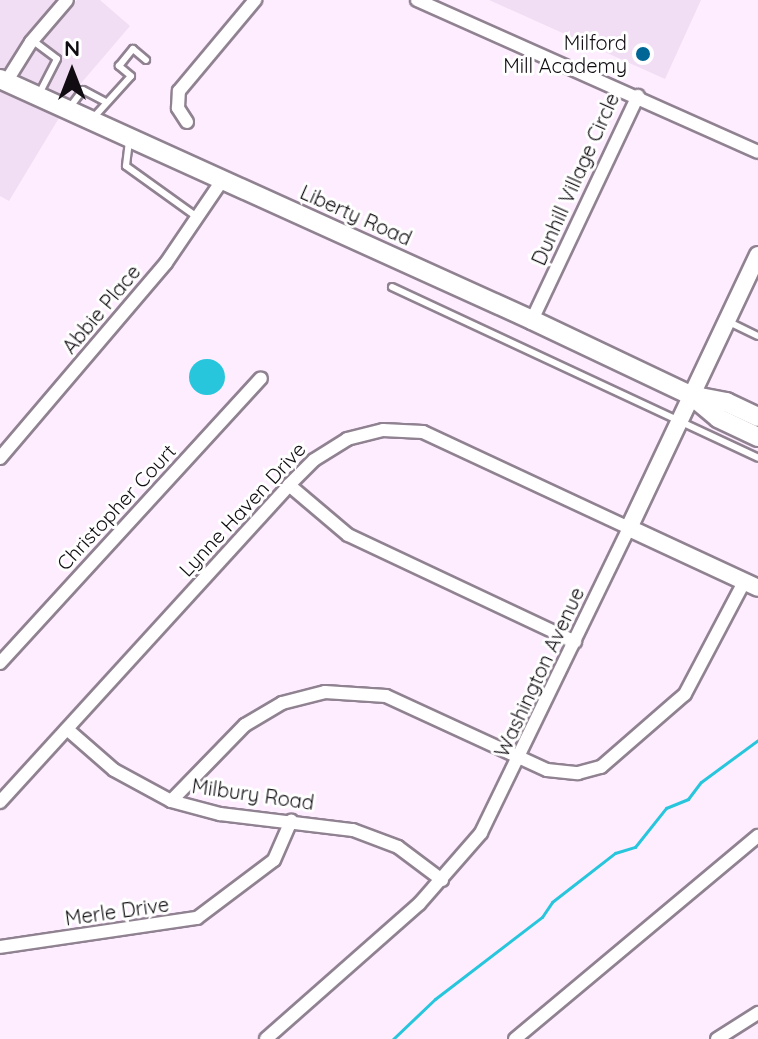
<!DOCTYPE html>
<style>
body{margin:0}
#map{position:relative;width:758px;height:1039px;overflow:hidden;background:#fdedff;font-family:Quicksand,sans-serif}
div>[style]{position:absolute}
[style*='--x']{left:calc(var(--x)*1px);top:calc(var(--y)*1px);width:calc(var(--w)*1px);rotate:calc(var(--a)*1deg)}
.built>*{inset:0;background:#f2def4}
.water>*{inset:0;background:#27c6dc}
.round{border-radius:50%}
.stream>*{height:3px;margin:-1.5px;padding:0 1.5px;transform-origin:1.5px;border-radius:1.5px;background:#27c6dc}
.roads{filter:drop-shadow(2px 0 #908291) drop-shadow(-2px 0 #908291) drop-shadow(0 2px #908291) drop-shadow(0 -2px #908291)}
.service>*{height:6px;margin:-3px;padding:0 3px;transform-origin:3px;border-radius:3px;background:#fff}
.minor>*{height:12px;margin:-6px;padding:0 6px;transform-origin:6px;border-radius:6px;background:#fff}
.secondary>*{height:16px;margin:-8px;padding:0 8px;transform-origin:8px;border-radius:8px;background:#fff}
.primary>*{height:18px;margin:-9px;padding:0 9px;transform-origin:9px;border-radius:9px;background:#fff}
.dots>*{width:22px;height:22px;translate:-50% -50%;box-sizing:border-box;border:4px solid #fff;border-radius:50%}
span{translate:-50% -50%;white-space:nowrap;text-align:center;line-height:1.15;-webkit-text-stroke:6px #fff;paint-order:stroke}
.poi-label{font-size:20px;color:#100c11}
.right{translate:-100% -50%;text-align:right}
.street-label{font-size:20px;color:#100c11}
.north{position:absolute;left:32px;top:32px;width:80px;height:80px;-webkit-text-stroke:6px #fff;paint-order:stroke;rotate:0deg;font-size:22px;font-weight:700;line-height:32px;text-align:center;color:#100c11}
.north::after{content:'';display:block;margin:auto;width:28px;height:36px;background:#100c11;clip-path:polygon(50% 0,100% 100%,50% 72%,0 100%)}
</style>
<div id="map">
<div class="built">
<i style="clip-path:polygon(0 0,62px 0,70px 7px,77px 0,100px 0,130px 26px,77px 88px,9px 201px,0 196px)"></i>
<i style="clip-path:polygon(489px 0,701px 0,665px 79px)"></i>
</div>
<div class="water">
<i class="round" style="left:189px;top:359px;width:36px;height:36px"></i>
</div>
<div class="stream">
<i style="--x:393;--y:1039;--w:58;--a:-43.6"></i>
<i style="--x:435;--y:999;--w:135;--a:-37.5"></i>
<i style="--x:542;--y:917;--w:18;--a:-56"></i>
<i style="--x:552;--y:902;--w:80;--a:-37.9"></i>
<i style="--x:615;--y:853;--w:21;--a:-17"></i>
<i style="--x:635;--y:847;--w:50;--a:-51.5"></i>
<i style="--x:666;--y:808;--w:24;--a:-22"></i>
<i style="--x:688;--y:799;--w:21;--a:-53"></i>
<i style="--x:701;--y:782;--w:71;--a:-36.4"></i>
</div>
<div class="roads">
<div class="service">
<i style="--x:32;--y:40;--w:31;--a:37"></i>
<i style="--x:57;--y:59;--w:42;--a:117.2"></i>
<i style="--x:70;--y:107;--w:21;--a:-53"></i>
<i style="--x:83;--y:90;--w:26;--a:28"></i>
<i style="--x:94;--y:117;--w:55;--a:-47.9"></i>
<i style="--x:131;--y:76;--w:16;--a:-140"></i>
<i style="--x:119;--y:66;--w:22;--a:-51"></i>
<i style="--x:133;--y:49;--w:17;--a:40"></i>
<i style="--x:129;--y:141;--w:25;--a:97"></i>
<i style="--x:126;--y:166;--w:87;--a:35.7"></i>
<i style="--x:392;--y:287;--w:404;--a:25"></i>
<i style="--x:727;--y:321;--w:34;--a:26"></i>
</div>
<div class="minor">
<i style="--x:417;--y:0;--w:373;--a:24"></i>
<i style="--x:6;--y:82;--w:47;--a:-58"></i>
<i style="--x:31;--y:42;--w:55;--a:-49.4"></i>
<i style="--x:187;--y:122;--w:17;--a:-123"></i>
<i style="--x:178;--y:108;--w:17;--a:-87"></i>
<i style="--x:179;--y:91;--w:119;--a:-50.1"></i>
<i style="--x:532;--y:320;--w:248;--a:-64.7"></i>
<i style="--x:0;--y:458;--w:256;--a:-49.6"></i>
<i style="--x:166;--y:263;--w:102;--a:-55.8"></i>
<i style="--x:289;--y:485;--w:77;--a:40.3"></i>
<i style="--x:348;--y:535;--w:251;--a:25.2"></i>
<i style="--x:0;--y:663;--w:386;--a:-47.5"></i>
<i style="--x:67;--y:729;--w:62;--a:41.1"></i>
<i style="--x:114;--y:770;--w:65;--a:28.5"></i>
<i style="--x:171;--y:801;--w:51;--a:14.9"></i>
<i style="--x:220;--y:814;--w:134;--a:6.9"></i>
<i style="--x:353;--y:830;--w:48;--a:20.7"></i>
<i style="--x:398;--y:847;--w:55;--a:36.9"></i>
<i style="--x:171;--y:801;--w:106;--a:-45.8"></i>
<i style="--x:245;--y:725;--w:43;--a:-30.7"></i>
<i style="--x:282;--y:703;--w:44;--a:-14.3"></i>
<i style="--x:325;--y:692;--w:61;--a:3.8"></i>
<i style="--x:386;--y:696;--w:177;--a:24.7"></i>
<i style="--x:547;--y:770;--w:31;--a:6"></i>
<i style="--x:578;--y:773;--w:24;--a:-15"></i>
<i style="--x:601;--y:767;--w:111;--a:-41"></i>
<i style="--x:685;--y:694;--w:127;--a:-62.2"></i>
<i style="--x:0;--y:802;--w:429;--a:-47.6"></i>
<i style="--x:289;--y:485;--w:35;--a:-45"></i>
<i style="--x:314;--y:460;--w:39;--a:-32"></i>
<i style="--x:347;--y:439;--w:37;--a:-14"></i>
<i style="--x:383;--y:430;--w:40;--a:2.9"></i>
<i style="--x:423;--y:432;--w:227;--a:25"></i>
<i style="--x:629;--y:528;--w:339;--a:115.9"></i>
<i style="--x:481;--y:833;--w:94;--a:131.1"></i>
<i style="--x:419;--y:904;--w:204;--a:138.6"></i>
<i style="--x:0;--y:947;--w:199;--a:-8.4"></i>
<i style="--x:197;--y:918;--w:96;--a:-37"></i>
<i style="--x:274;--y:860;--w:43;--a:-66.4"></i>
<i style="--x:515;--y:1039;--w:317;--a:-39.9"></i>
<i style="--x:717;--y:1039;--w:49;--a:-32.4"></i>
</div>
<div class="secondary">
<i style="--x:758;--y:255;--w:302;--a:115.3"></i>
<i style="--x:629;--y:528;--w:142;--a:24.9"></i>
</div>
<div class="primary">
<i style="--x:0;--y:79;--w:584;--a:24.37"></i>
<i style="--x:532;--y:320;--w:177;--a:25.4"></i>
<i style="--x:692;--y:396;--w:34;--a:40"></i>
<i style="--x:718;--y:418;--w:44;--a:25.4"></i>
<i style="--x:695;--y:396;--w:32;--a:11"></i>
<i style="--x:726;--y:402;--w:35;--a:25"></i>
</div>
</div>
<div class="dots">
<i style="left:643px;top:54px;background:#006695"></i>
</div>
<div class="poi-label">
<span class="right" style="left:627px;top:54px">Milford<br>Mill Academy</span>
</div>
<div class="street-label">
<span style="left:575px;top:179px;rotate:-66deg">Dunhill Village Circle</span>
<span style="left:356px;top:215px;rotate:24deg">Liberty Road</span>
<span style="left:101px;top:309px;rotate:-50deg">Abbie Place</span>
<span style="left:116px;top:507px;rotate:-47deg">Christopher Court</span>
<span style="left:242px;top:509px;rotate:-47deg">Lynne Haven Drive</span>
<span style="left:539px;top:672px;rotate:-65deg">Washington Avenue</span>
<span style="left:253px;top:794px;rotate:8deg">Milbury Road</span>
<span style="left:117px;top:911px;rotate:-8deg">Merle Drive</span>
</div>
<div class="north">N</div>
</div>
